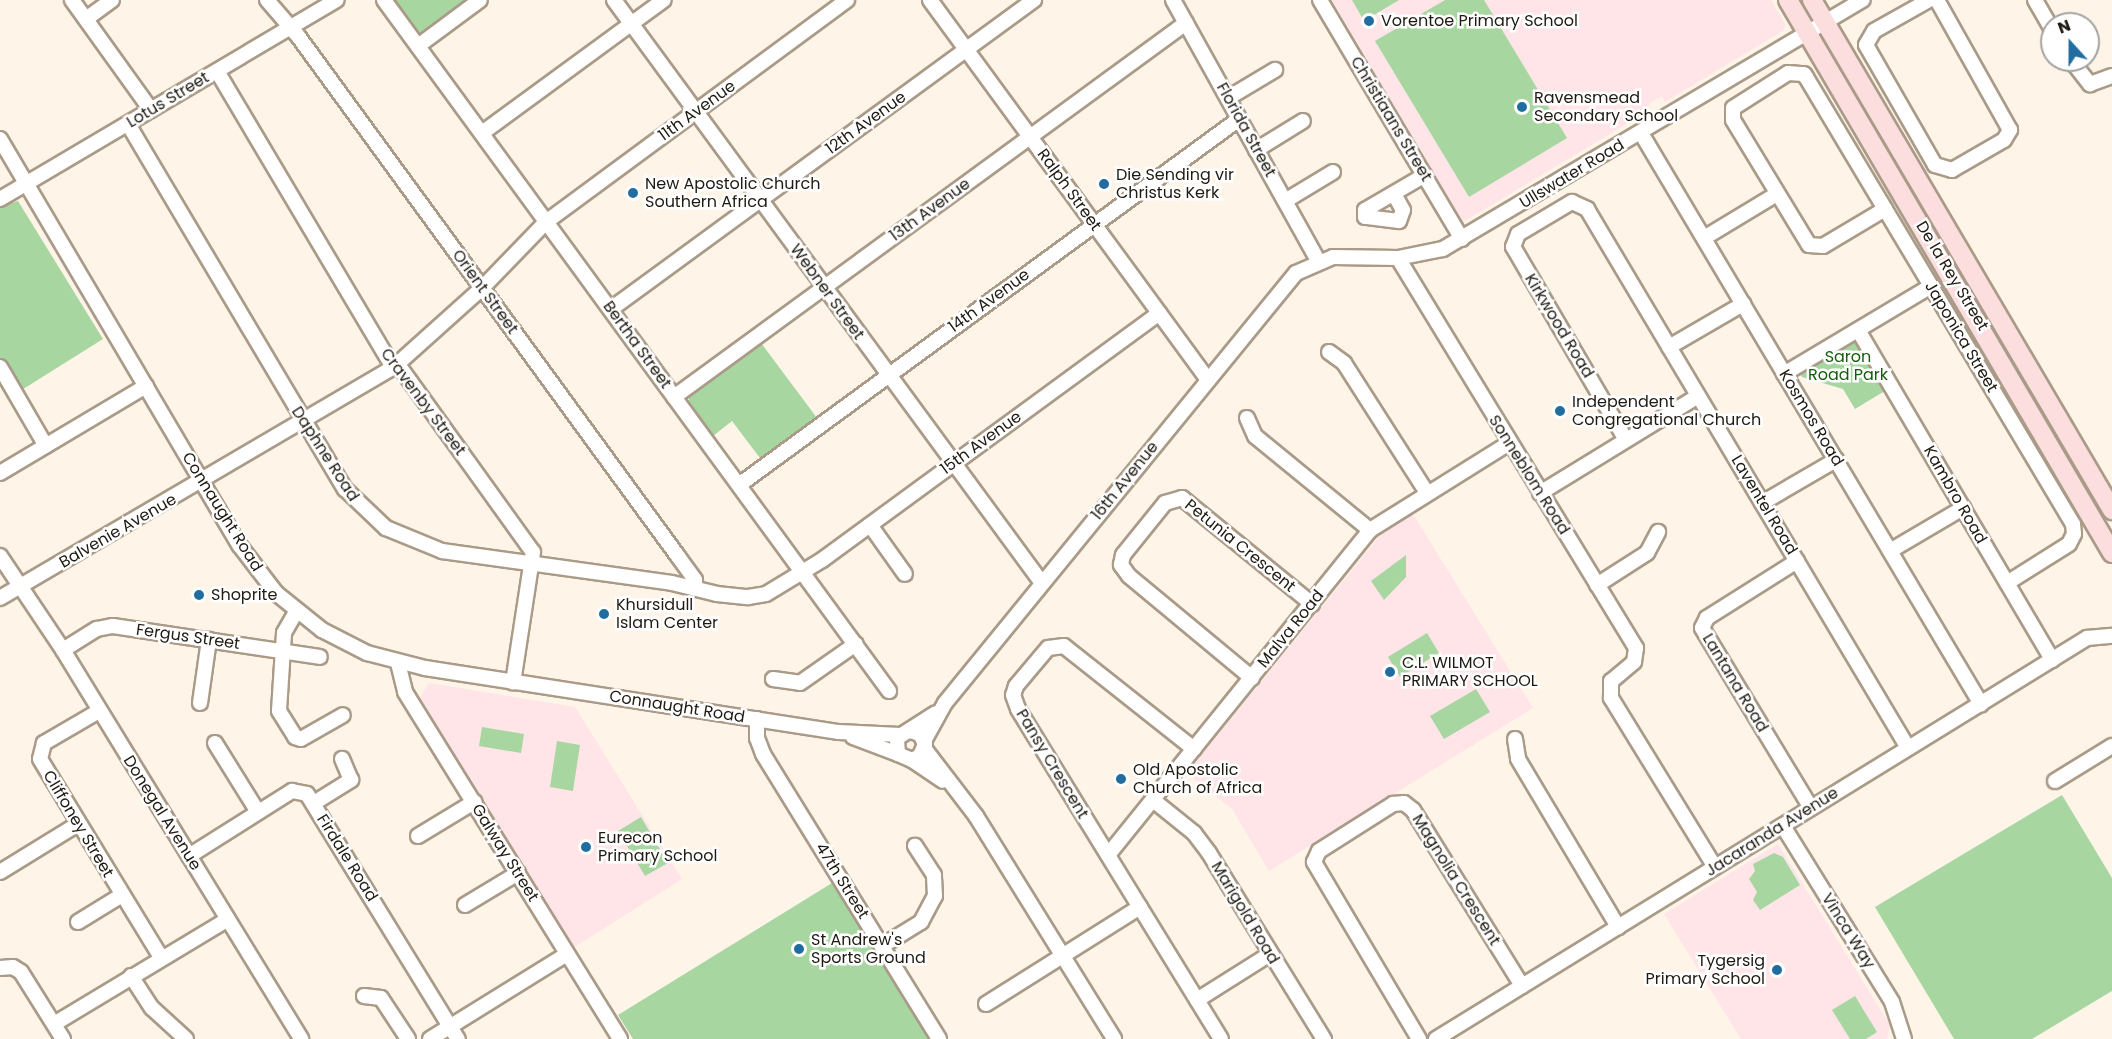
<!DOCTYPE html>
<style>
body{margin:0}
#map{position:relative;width:2112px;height:1039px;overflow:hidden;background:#fef4e8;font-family:Poppins,sans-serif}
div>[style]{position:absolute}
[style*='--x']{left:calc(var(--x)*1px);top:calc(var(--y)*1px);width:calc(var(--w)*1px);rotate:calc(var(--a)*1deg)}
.education>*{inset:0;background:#ffe4e8}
.green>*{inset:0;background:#a7d6a1}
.roads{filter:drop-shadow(2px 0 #aa9b88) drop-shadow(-2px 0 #aa9b88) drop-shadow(0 2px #aa9b88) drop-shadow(0 -2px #aa9b88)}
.minor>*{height:14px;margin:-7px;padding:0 7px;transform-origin:7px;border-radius:7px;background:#fff}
.major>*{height:18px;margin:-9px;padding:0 9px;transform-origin:9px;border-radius:9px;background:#fcdedf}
.dots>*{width:16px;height:16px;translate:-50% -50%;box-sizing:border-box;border:3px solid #fff;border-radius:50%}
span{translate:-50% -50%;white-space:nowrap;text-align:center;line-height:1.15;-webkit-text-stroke:5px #fff;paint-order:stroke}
.poi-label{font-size:16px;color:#1f1a12}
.left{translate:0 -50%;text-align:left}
.right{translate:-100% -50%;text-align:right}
.street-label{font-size:16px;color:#1f1a12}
.park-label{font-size:16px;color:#165b0d}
.north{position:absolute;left:2040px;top:12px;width:60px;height:60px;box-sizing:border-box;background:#fff;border:2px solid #a5a3a0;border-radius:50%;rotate:339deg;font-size:16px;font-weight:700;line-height:24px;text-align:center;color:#1f1a12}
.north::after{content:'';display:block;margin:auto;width:21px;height:27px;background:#226da0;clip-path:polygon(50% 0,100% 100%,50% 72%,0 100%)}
</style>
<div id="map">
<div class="education">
<i style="clip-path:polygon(1332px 0,1771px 0,1785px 24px,1784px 30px,1665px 102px,1662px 96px,1650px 103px,1648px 111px,1463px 222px)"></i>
<i style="clip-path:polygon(1413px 514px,1533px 708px,1269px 871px,1232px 809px,1187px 773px,1382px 533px)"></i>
<i style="clip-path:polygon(429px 683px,575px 707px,682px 879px,573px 948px,419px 699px)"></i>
<i style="clip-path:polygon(1778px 844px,1890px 1025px,1887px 1039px,1741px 1039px,1664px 914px)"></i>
</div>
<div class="green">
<i style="clip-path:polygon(394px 0,468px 0,424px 33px,417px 31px)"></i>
<i style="clip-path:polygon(1352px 0,1399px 0,1364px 21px)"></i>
<i style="clip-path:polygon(1445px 0,1484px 0,1567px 138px,1469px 197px,1375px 41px)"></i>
<i style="clip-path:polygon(18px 201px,103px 339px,20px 391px,0 358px,0 207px)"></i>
<i style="clip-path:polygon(1854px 339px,1888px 389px,1855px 409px,1843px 389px,1802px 377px,1799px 371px)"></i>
<i style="clip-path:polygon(761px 343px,817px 418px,760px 458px,732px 421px,713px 436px,689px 403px,689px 395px)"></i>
<i style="clip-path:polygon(1406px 555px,1406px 577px,1384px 600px,1371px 581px)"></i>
<i style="clip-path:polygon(1427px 633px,1439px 653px,1400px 677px,1388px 657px)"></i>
<i style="clip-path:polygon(1476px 689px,1490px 712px,1444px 739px,1430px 716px)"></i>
<i style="clip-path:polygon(482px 727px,524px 734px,521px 753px,479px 746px)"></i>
<i style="clip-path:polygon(557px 741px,580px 745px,573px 791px,550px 787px)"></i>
<i style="clip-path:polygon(2062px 795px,2112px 878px,2112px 991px,2032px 1039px,1954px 1039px,1875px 907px)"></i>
<i style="clip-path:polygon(641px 817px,668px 863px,645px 876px,618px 831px)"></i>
<i style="clip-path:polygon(1774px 853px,1783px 857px,1800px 885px,1760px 910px,1753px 900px,1757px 892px,1749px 879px,1755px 871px,1753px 864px)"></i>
<i style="clip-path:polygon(832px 883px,929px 1039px,633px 1039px,618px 1015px)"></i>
<i style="clip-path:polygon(1855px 996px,1877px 1032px,1866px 1039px,1850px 1039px,1832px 1010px)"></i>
</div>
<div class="roads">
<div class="minor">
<i style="--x:72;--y:0;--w:135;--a:54.3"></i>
<i style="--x:267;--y:0;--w:48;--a:49.3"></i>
<i style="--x:298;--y:36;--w:643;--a:53.86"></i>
<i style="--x:677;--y:555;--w:31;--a:54"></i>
<i style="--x:695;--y:580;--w:8;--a:97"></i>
<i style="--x:384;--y:0;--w:856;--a:53.84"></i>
<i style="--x:614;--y:0;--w:723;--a:53.72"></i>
<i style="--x:930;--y:0;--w:471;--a:53.8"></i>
<i style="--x:1173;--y:0;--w:299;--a:60.9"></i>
<i style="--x:1320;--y:0;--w:278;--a:59.3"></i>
<i style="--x:1929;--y:0;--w:63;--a:150.6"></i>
<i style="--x:1874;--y:31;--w:16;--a:120"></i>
<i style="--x:1866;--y:45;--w:138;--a:60.1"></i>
<i style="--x:1935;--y:165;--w:18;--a:16"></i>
<i style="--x:1952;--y:170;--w:60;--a:-30"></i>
<i style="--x:2004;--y:140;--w:12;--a:-59"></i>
<i style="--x:2010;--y:130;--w:149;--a:-119.3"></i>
<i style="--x:2035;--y:0;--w:34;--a:60"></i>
<i style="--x:86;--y:19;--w:32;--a:-36"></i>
<i style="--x:418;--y:46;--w:77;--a:-36.6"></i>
<i style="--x:2071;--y:60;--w:31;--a:52"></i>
<i style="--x:2090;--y:84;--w:23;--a:-20"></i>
<i style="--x:217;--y:71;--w:339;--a:59.3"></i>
<i style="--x:390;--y:362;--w:14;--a:34"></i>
<i style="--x:402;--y:370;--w:224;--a:54.3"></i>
<i style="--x:533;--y:552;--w:132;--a:98.7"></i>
<i style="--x:1228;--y:98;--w:55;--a:-30.8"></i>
<i style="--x:128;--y:124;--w:425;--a:59.3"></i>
<i style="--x:345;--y:489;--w:57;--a:43.6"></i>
<i style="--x:386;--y:528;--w:61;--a:22.3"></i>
<i style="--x:442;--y:551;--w:232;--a:7.9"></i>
<i style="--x:672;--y:583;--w:46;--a:13.7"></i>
<i style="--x:717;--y:594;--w:31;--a:6"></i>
<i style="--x:748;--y:597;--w:18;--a:-9"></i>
<i style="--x:766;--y:594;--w:66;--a:-31.3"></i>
<i style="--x:822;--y:560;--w:418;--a:-36.2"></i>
<i style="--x:482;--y:133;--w:225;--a:-36.2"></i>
<i style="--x:1641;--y:133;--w:665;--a:59.23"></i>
<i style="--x:0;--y:139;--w:472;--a:59.5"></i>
<i style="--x:240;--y:546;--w:59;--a:52.5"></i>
<i style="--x:276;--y:593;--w:59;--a:38.8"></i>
<i style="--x:322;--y:630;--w:51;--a:27.1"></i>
<i style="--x:367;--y:653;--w:60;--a:14.5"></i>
<i style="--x:425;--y:668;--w:419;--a:8.8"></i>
<i style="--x:839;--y:732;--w:61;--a:2.8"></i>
<i style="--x:1256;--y:150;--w:55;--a:-31.7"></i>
<i style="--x:1394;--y:194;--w:18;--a:61"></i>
<i style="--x:1403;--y:210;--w:12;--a:110"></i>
<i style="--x:1399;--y:221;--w:34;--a:-173"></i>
<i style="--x:1365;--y:217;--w:7;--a:-90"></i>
<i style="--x:1365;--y:210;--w:69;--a:-30.3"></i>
<i style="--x:0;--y:199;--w:391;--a:-30.6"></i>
<i style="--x:1285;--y:201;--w:56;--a:-31.1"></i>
<i style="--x:1885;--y:209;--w:72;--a:149.2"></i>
<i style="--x:1823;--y:246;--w:14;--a:-176"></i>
<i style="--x:1809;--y:245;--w:146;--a:-121.3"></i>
<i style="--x:1733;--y:120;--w:12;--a:-90"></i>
<i style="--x:1733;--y:108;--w:65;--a:-32.5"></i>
<i style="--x:1788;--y:73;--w:16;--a:4"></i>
<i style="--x:1804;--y:74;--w:4;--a:56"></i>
<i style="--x:1806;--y:77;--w:154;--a:59.1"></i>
<i style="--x:1885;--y:209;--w:90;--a:59.1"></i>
<i style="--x:1931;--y:286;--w:277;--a:59.2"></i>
<i style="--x:2073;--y:524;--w:10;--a:84"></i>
<i style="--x:2074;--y:534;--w:11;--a:117"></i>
<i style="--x:2069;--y:544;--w:73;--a:147.8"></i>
<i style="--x:1704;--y:238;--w:85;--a:-31.1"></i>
<i style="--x:1398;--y:258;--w:457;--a:58.6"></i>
<i style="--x:1636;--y:648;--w:14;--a:98"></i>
<i style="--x:1634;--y:662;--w:30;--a:140"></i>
<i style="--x:1611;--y:681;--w:17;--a:90"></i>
<i style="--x:1611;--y:698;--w:198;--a:58.4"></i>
<i style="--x:611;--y:309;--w:524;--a:-36.15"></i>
<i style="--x:1858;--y:330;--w:383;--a:59.5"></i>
<i style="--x:1669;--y:347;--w:86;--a:-30.2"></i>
<i style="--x:1329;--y:352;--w:19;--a:36"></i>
<i style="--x:1344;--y:363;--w:154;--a:57.4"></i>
<i style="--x:0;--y:367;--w:91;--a:59.8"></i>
<i style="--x:1784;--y:374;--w:171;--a:-30.9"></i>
<i style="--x:674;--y:397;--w:634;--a:-36.15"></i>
<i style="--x:1247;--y:418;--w:20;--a:66"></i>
<i style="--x:1255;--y:436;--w:149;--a:39.3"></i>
<i style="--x:1626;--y:440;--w:224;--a:-120.3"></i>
<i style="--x:1513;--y:247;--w:14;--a:-69"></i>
<i style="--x:1518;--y:234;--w:63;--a:-30.7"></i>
<i style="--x:1572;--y:202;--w:17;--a:25"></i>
<i style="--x:1587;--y:209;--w:627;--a:59.22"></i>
<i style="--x:0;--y:473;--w:170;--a:-30.8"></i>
<i style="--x:739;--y:485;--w:620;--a:-36.2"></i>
<i style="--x:1540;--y:493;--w:185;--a:-31.5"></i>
<i style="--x:1762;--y:503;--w:86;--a:-30.2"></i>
<i style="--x:870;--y:525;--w:60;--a:54.5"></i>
<i style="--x:1890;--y:551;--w:85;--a:-30.5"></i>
<i style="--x:0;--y:556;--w:113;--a:56.2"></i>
<i style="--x:63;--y:650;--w:456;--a:58.5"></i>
<i style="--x:1797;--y:561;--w:107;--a:147.7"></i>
<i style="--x:1707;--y:618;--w:11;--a:117"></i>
<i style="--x:1702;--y:628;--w:210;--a:58.8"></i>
<i style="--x:1597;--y:585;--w:59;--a:-32.6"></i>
<i style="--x:1647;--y:553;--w:24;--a:-62"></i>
<i style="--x:0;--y:598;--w:458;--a:-30.4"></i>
<i style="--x:395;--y:366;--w:117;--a:-41.9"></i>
<i style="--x:482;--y:288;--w:92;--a:-45.9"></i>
<i style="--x:546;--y:222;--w:374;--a:-36.4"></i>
<i style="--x:296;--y:612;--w:24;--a:120"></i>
<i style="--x:284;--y:633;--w:78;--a:93.7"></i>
<i style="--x:279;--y:711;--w:31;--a:58"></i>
<i style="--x:295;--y:737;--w:6;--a:18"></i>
<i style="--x:301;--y:739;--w:48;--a:-29.7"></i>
<i style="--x:63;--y:650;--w:40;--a:-32"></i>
<i style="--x:97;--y:629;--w:16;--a:-11"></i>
<i style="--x:113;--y:626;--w:209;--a:8.5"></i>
<i style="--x:398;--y:663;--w:30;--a:76"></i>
<i style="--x:405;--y:692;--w:408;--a:58.2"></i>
<i style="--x:1252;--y:678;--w:160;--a:-140.3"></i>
<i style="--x:1129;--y:576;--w:14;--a:-126"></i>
<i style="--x:1121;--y:565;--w:10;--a:-79"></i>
<i style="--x:1123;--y:555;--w:67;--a:-51.1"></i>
<i style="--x:1165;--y:503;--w:18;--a:-16"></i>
<i style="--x:1182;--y:498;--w:168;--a:39.2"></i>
<i style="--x:773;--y:679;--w:27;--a:8"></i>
<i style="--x:800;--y:683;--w:68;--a:-34.9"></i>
<i style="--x:200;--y:703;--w:64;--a:-81.9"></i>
<i style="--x:99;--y:711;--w:64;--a:149.8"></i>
<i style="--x:44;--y:743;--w:16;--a:104"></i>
<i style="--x:40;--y:759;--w:232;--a:58.6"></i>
<i style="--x:757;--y:719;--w:19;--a:90"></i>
<i style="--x:757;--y:738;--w:17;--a:69"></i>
<i style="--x:763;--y:754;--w:335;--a:58.3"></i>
<i style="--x:910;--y:731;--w:10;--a:17"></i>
<i style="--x:920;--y:734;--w:11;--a:63"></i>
<i style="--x:925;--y:744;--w:13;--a:113"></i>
<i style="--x:920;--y:756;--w:9;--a:153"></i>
<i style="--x:912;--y:760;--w:15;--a:-157"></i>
<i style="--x:898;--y:754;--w:16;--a:-94"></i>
<i style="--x:897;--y:738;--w:46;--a:-32.7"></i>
<i style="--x:853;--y:737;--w:48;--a:20.7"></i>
<i style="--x:1515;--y:739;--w:20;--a:81"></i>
<i style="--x:1518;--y:759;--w:196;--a:59.2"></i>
<i style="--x:924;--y:741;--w:43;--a:-61.1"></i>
<i style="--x:945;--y:703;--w:555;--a:-50.78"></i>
<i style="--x:1296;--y:273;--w:40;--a:-23.4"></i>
<i style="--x:1333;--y:257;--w:65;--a:0.9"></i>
<i style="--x:1398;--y:258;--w:46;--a:-11.3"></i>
<i style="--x:1443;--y:249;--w:488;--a:-30.7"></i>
<i style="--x:215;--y:743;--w:81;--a:58.1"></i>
<i style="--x:924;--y:748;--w:86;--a:52.6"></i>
<i style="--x:976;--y:816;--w:262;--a:58.2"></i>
<i style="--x:1194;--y:749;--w:166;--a:-141.6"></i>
<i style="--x:1064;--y:646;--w:16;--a:173"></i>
<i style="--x:1048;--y:648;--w:50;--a:130.1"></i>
<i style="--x:1016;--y:686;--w:9;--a:108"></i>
<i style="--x:1013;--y:695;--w:15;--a:70"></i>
<i style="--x:1018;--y:709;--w:387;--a:58.4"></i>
<i style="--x:912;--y:760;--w:37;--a:34"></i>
<i style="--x:2055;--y:781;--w:67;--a:-31.6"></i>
<i style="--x:1153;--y:800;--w:53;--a:38.8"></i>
<i style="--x:1194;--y:833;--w:25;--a:53"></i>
<i style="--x:1209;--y:853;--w:219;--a:58.3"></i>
<i style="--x:314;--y:803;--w:44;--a:-31.9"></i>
<i style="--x:351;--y:780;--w:23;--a:-113"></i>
<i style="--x:1783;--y:826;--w:207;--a:58.2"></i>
<i style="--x:1892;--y:1002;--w:39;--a:72"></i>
<i style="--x:418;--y:836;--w:66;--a:-31.3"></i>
<i style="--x:1108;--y:855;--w:417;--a:-51.1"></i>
<i style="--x:1370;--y:530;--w:164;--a:-32"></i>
<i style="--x:189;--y:856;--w:122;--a:-32.3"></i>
<i style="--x:292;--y:791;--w:15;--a:11"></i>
<i style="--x:307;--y:794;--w:288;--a:58.4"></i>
<i style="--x:0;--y:872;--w:92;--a:-31.6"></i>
<i style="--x:465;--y:905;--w:62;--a:-31.1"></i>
<i style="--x:78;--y:922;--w:52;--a:-31.5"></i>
<i style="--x:882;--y:946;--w:46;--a:-31.6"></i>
<i style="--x:921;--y:922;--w:30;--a:-62"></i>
<i style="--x:935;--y:896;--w:21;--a:-93"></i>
<i style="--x:934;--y:875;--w:35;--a:-123"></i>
<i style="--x:0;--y:968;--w:13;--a:-4"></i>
<i style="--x:13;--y:967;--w:9;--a:32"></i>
<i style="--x:21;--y:972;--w:79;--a:57.9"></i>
<i style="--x:131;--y:976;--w:38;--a:57"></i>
<i style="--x:152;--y:1008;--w:46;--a:42.4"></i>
<i style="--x:364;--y:996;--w:17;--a:7"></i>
<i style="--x:381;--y:998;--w:49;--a:56.6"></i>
<i style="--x:1197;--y:1000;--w:86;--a:-32.2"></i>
<i style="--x:986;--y:1004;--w:182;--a:-32.2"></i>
<i style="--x:54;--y:1024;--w:203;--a:-31.1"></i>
<i style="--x:430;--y:1039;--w:161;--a:-31.8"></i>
<i style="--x:1419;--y:1039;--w:206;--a:-120.7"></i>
<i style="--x:1314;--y:862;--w:12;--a:-66"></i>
<i style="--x:1319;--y:851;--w:88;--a:-32.4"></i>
<i style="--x:1393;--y:804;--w:11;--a:-5"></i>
<i style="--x:1404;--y:803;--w:11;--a:38"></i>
<i style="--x:1413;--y:810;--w:207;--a:58.2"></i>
<i style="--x:1436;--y:1039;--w:765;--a:-31.63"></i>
<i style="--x:2087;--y:638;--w:25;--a:-5"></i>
</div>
<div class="major">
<i style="--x:1788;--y:0;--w:641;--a:59.63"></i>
<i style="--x:1812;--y:0;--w:592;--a:59.53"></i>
</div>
</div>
<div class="dots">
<i style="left:1369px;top:21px;background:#226da0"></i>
<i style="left:1522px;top:107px;background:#226da0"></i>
<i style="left:1104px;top:184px;background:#226da0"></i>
<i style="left:633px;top:193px;background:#226da0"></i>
<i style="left:1560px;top:411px;background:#226da0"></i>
<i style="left:199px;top:595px;background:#226da0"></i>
<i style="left:604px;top:614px;background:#226da0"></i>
<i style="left:1390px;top:672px;background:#226da0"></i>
<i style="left:1121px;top:779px;background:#226da0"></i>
<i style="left:586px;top:847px;background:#226da0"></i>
<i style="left:799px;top:949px;background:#226da0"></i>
<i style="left:1777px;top:970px;background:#226da0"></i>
</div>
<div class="poi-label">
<span class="left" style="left:1381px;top:21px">Vorentoe Primary School</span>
<span class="left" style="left:1534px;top:107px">Ravensmead<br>Secondary School</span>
<span class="left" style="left:1116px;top:184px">Die Sending vir<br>Christus Kerk</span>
<span class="left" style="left:645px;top:193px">New Apostolic Church<br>Southern Africa</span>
<span class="left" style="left:1572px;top:411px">Independent<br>Congregational Church</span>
<span class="left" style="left:211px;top:595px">Shoprite</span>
<span class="left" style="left:616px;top:614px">Khursidull<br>Islam Center</span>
<span class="left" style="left:1402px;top:672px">C.L. WILMOT<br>PRIMARY SCHOOL</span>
<span class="left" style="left:1133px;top:779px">Old Apostolic<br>Church of Africa</span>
<span class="left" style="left:598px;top:847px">Eurecon<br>Primary School</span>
<span class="left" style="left:811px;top:949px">St Andrew's<br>Sports Ground</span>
<span class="right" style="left:1765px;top:970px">Tygersig<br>Primary School</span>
</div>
<div class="street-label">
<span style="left:168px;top:100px;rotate:-31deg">Lotus Street</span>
<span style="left:697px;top:111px;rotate:-36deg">11th Avenue</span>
<span style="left:1391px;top:119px;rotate:59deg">Christiaans Street</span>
<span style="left:866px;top:123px;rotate:-36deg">12th Avenue</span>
<span style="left:1246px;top:130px;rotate:61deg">Florida Street</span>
<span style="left:1572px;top:174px;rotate:-31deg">Ullswater Road</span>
<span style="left:1069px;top:190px;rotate:54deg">Ralph Street</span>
<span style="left:930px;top:210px;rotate:-36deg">13th Avenue</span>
<span style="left:1952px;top:276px;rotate:59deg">De la Rey Street</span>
<span style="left:485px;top:292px;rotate:54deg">Orient Street</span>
<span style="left:827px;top:292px;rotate:54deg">Webner Street</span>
<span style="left:989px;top:301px;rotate:-36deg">14th Avenue</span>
<span style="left:1559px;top:326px;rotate:59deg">Kirkwood Road</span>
<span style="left:1961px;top:337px;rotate:59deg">Japonica Street</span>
<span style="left:637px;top:345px;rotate:54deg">Bertha Street</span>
<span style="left:423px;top:402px;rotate:53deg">Cravenby Street</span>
<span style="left:1811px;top:418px;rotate:59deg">Kosmos Road</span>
<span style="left:981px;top:443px;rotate:-36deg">15th Avenue</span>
<span style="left:325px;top:454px;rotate:57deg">Daphne Road</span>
<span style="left:1529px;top:475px;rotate:58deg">Sonneblom Road</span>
<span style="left:1125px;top:481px;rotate:-51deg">16th Avenue</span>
<span style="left:1955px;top:495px;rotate:60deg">Kambro Road</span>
<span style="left:1764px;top:505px;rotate:59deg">Laventel Road</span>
<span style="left:222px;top:512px;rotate:58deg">Connaught Road</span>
<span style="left:118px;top:531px;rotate:-30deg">Balvenie Avenue</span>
<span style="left:1240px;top:546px;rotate:39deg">Petunia Crescent</span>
<span style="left:1291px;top:629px;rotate:-51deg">Malva Road</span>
<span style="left:188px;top:637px;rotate:8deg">Fergus Street</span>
<span style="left:1735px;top:683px;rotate:59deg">Lantana Road</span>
<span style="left:677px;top:707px;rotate:9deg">Connaught Road</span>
<span style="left:1052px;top:764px;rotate:59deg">Pansy Crescent</span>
<span style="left:162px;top:813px;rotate:58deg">Donegal Avenue</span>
<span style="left:78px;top:824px;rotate:59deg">Cliffoney Street</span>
<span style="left:1772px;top:832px;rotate:-32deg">Jacaranda Avenue</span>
<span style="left:505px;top:853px;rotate:58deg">Galway Street</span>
<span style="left:347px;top:858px;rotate:58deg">Firdale Road</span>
<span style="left:1456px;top:880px;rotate:58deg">Magnolia Crescent</span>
<span style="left:842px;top:881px;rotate:58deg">47th Street</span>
<span style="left:1245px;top:913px;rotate:59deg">Marigold Road</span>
<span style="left:1848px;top:931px;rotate:58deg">Vinca Way</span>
</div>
<div class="park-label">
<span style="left:1848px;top:366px">Saron<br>Road Park</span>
</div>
<div class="north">N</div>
</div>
